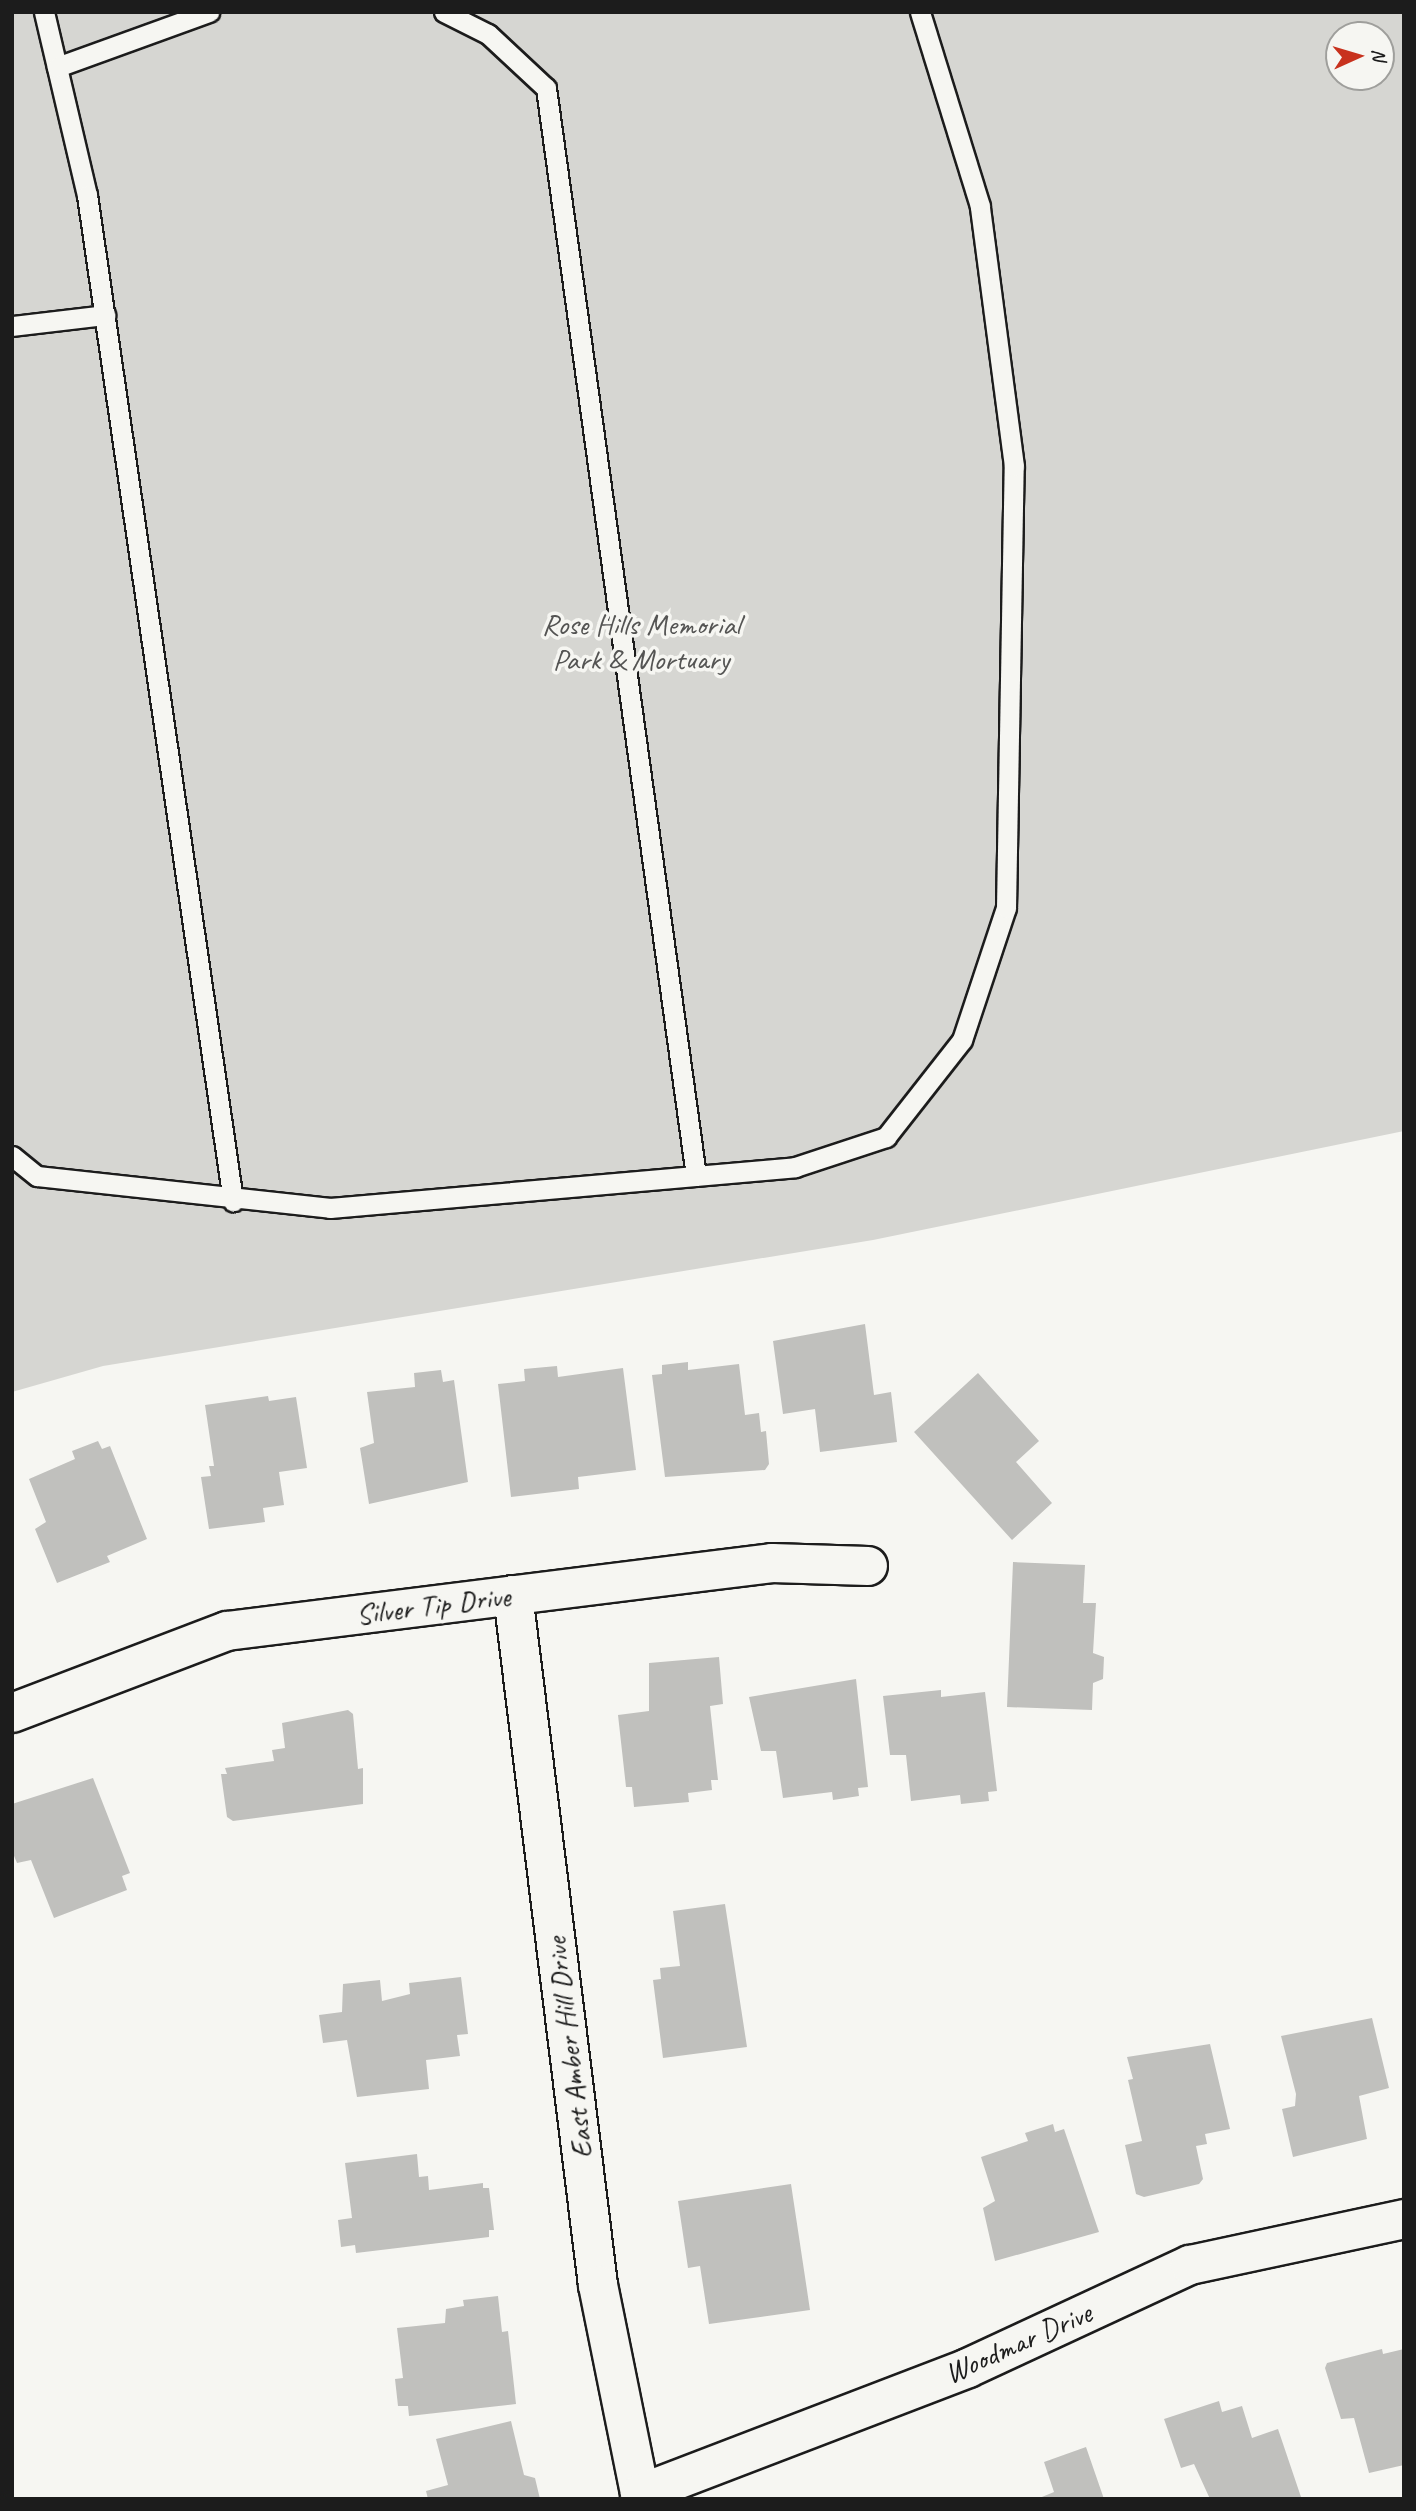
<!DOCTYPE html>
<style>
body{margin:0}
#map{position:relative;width:1416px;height:2511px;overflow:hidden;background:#f6f6f2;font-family:Caveat,sans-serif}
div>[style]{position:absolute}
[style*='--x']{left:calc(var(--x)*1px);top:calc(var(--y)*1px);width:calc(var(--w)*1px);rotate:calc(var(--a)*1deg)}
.green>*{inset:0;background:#d6d6d2}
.building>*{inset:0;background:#c0c0bd}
.roads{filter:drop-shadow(2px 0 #1c1c1c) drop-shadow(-2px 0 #1c1c1c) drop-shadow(0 2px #1c1c1c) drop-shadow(0 -2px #1c1c1c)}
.lane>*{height:19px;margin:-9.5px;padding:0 9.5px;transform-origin:9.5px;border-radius:9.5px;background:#f6f6f2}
.street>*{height:38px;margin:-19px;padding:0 19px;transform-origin:19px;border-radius:19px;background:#f6f6f2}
span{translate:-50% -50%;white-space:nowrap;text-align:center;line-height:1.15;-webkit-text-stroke:7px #f6f6f2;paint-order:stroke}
.park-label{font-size:30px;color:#545453}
.street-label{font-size:30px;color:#1c1c1c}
.frame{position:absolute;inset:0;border:14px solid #1c1c1c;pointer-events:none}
.north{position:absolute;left:1325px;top:21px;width:70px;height:70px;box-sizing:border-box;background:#f6f6f2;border:2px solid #9f9f9c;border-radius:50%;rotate:86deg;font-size:19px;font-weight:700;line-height:28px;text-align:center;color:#1c1c1c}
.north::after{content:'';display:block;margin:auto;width:24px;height:32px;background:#c8321e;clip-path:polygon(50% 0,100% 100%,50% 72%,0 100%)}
</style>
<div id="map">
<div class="green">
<i style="clip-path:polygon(evenodd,12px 12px,1404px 12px,1404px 1131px,873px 1240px,103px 1366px,12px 1392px,12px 12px,1339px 35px,1381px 35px,1381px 77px,1339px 77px,1339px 35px)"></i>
</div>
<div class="building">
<i style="clip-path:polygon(865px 1324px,874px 1395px,891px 1392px,897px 1442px,820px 1452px,815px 1409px,783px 1414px,773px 1341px)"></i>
<i style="clip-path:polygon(688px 1362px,688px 1370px,739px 1364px,745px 1415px,759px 1413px,761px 1432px,766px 1431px,769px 1464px,765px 1470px,665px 1477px,652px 1375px,662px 1374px,662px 1365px)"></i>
<i style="clip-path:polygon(557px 1366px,558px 1377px,623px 1368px,636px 1470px,578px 1477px,579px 1489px,511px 1497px,498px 1384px,525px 1381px,524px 1369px)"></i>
<i style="clip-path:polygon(441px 1370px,443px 1382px,454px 1380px,468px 1482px,369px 1504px,360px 1448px,374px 1443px,367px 1392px,415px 1387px,414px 1373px)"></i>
<i style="clip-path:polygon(978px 1373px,1039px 1441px,1016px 1462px,1052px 1503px,1012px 1540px,914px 1432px)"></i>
<i style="clip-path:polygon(268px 1396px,269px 1401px,296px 1397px,307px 1468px,279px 1472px,284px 1505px,263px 1508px,265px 1522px,209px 1529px,201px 1477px,211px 1476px,209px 1466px,214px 1466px,205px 1405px)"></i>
<i style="clip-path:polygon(98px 1441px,102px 1449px,110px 1446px,147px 1539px,107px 1556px,110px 1562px,57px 1583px,35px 1529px,46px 1522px,29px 1479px,75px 1459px,72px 1451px)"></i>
<i style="clip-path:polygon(1013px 1562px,1085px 1565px,1083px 1603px,1096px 1603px,1093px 1653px,1104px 1657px,1103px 1679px,1093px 1683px,1092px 1710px,1007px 1707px)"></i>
<i style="clip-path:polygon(719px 1657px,723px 1704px,710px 1706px,718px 1780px,711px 1780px,712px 1790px,688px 1793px,689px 1802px,634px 1807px,632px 1787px,626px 1787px,618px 1715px,649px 1711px,649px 1663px)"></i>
<i style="clip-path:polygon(856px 1679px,868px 1787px,858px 1788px,859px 1796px,833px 1800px,832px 1792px,783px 1798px,776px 1751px,761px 1751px,749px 1697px)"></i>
<i style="clip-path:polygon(941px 1690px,941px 1697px,985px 1692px,997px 1791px,988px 1792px,989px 1801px,961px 1804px,960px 1795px,911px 1801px,906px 1755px,890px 1755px,883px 1696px)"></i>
<i style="clip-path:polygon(348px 1710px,353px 1714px,358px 1769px,363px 1768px,363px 1804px,233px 1821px,227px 1817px,221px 1774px,227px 1774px,225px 1768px,274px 1761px,272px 1750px,285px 1748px,282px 1723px)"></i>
<i style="clip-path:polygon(93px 1778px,130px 1873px,122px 1876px,127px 1890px,54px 1918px,31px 1860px,17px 1863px,12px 1851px,12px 1804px)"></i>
<i style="clip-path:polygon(725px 1904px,747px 2047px,663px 2058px,653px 1980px,661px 1979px,660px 1968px,680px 1966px,673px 1911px)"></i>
<i style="clip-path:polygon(461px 1977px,468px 2034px,457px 2035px,460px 2056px,426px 2060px,429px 2089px,357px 2097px,347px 2040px,323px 2043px,319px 2015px,342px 2012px,343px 1984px,380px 1980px,382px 2001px,410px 1994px,409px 1983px)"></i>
<i style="clip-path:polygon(1372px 2018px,1389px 2088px,1359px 2096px,1367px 2139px,1293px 2157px,1282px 2109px,1295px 2106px,1296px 2094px,1281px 2036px)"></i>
<i style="clip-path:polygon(1210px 2044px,1230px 2129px,1205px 2134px,1207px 2144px,1196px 2146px,1203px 2179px,1199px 2184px,1144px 2197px,1136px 2194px,1125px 2145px,1142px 2141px,1128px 2080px,1133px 2079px,1127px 2057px)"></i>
<i style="clip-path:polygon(1053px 2124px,1055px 2132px,1064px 2129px,1099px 2232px,995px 2261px,983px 2208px,995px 2201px,981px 2157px,1028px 2141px,1025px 2133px)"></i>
<i style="clip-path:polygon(417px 2154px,419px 2177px,428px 2176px,429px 2190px,483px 2183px,483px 2188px,489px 2188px,494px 2230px,489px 2230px,489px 2237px,356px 2253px,355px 2245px,341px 2247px,338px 2220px,352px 2218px,345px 2163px)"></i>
<i style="clip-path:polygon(791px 2184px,810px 2310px,709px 2324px,700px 2266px,688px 2268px,678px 2201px)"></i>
<i style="clip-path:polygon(498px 2296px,502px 2332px,508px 2331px,516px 2404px,409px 2416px,408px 2406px,398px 2406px,395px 2379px,403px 2378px,397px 2328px,445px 2323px,446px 2309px,464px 2306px,463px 2300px)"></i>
<i style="clip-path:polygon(1382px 2349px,1383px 2354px,1404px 2349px,1404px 2465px,1369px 2473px,1354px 2418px,1341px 2419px,1325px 2368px,1327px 2363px)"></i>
<i style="clip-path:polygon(1219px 2401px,1222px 2412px,1242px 2406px,1252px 2438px,1278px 2429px,1301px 2497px,1210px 2499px,1194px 2464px,1181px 2468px,1164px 2419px)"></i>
<i style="clip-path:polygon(511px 2421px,524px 2475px,535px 2478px,540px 2499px,428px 2499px,426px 2491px,448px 2485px,436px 2439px)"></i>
<i style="clip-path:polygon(1086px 2447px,1104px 2499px,1037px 2499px,1054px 2492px,1044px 2462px)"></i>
</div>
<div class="roads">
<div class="lane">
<i style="--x:44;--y:12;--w:188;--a:76.8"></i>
<i style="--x:87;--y:195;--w:1017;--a:81.74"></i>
<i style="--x:444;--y:12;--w:49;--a:26.6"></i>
<i style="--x:488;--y:34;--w:79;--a:43"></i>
<i style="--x:546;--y:88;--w:1098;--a:82.15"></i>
<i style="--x:57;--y:67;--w:162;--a:-19.9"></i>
<i style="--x:12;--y:326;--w:94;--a:-6.7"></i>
<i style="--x:12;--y:1156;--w:32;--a:39"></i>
<i style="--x:37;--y:1176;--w:295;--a:6.2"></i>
<i style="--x:330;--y:1208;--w:467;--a:-5"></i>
<i style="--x:795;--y:1167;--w:96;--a:-18.2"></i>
<i style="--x:886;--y:1137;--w:123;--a:-51.9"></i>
<i style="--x:962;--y:1040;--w:139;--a:-71.6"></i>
<i style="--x:1006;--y:908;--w:442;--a:-89"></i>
<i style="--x:1014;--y:466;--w:262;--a:-97.5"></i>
<i style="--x:980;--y:206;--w:203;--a:-107.2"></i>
</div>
<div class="street">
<i style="--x:513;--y:1595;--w:695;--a:82.98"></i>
<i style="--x:598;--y:2285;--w:218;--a:78.6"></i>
<i style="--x:12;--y:1713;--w:230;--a:-20.9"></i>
<i style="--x:227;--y:1631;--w:549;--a:-7.11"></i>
<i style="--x:772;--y:1563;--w:96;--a:1.8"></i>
<i style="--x:640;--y:2494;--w:351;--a:-21"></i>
<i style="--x:968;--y:2368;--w:245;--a:-24.9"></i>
<i style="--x:1190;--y:2265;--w:219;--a:-12.1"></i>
</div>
</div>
<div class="park-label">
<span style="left:641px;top:641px">Rose Hills Memorial<br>Park &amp; Mortuary</span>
</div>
<div class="street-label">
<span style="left:433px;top:1605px;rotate:-7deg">Silver Tip Drive</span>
<span style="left:569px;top:2048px;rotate:-97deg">East Amber Hill Drive</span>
<span style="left:1018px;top:2343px;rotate:-24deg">Woodmar Drive</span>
</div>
<div class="frame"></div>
<div class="north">N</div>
</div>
